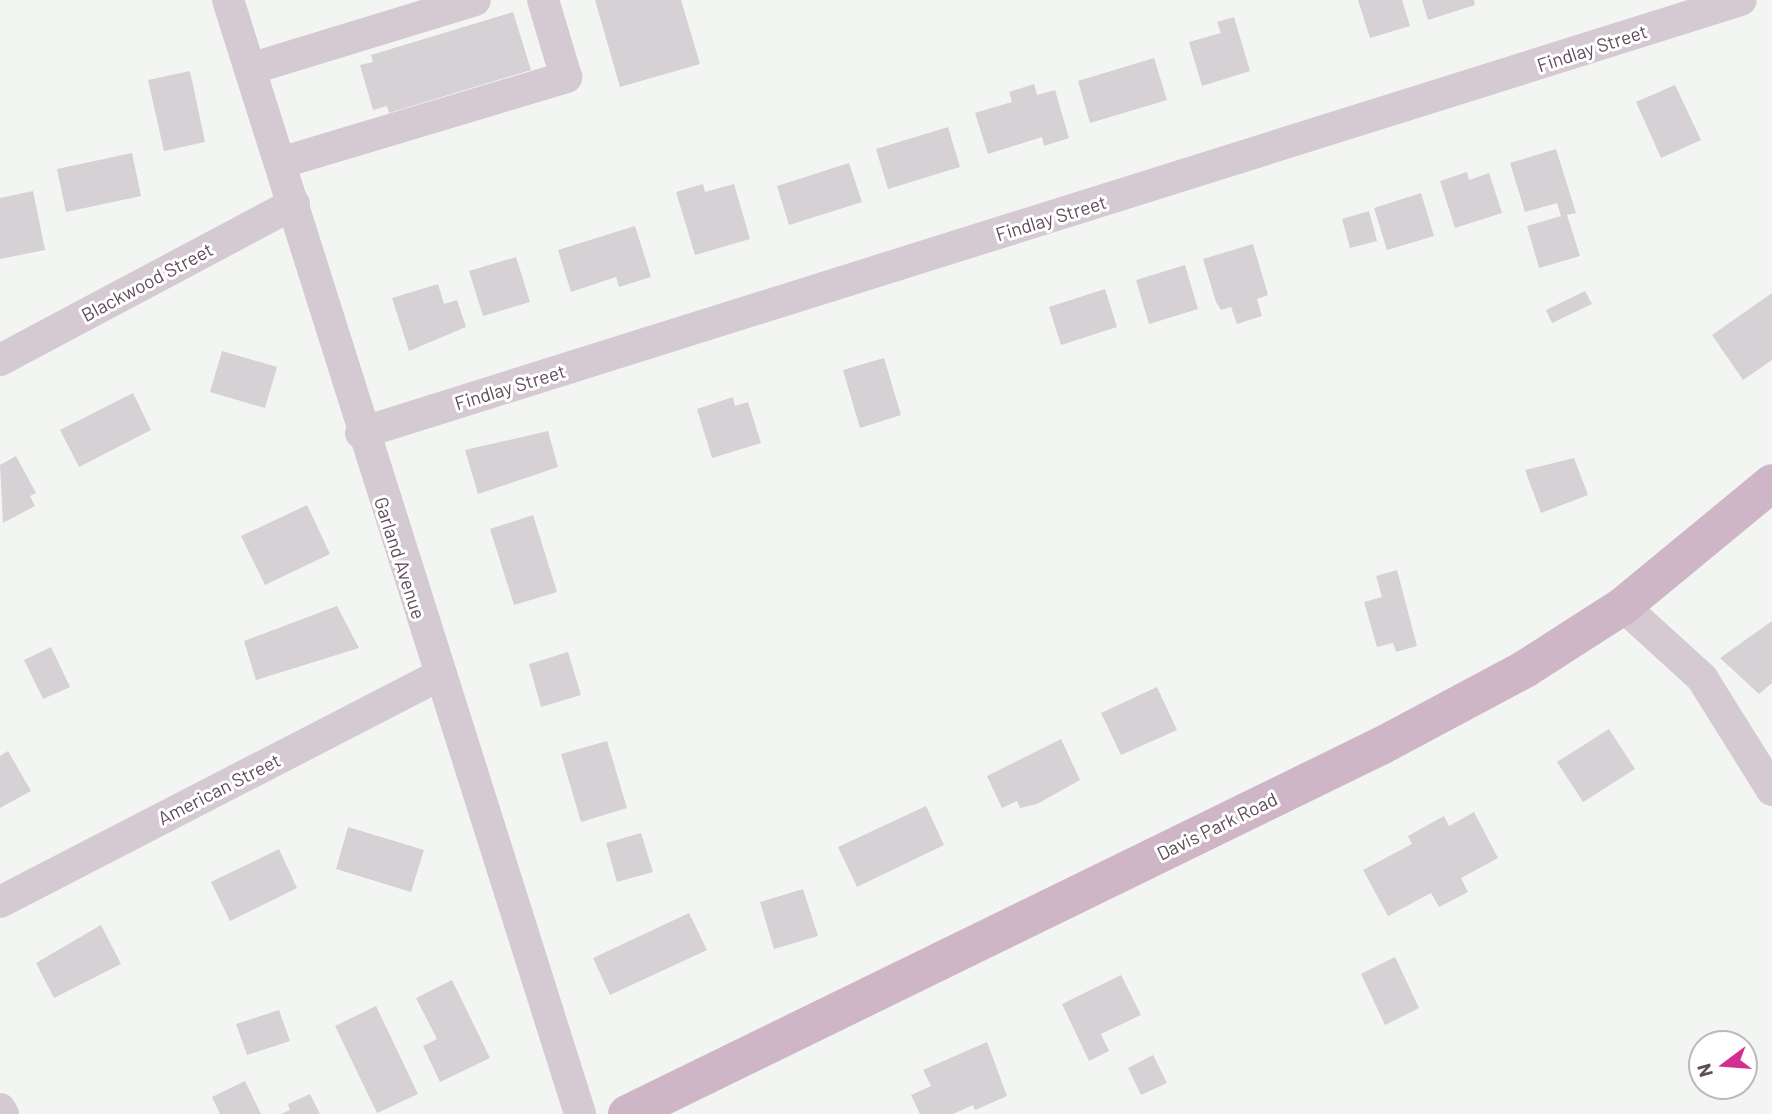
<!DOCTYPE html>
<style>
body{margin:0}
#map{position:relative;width:1772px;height:1114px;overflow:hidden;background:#f3f5f3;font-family:Barlow,sans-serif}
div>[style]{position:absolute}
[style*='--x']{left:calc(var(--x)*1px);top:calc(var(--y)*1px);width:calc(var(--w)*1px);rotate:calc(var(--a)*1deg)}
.building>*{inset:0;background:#d6d1d4}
.minor>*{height:32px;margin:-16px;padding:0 16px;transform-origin:16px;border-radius:16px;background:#d5c9d2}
.major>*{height:38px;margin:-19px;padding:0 19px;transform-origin:19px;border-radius:19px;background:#ceb6c6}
span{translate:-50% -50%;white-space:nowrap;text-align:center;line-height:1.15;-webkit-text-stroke:6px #fff;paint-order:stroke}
.street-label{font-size:19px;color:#5f4c59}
.north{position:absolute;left:1688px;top:1030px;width:70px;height:70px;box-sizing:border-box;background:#fff;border:2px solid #bfb7bd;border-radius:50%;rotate:254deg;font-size:19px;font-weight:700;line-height:28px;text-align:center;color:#5f4c59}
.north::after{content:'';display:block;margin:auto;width:24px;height:32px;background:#d32f92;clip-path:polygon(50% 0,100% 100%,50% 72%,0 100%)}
</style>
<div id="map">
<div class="building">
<i style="clip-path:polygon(595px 0,681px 0,700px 64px,620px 87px)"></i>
<i style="clip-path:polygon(1358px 0,1402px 0,1410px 26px,1370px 38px)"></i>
<i style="clip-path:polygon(1422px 0,1474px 0,1475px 5px,1428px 20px)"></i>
<i style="clip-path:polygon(513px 12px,531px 70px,389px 113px,387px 106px,373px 110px,360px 65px,373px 62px,371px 55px)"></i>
<i style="clip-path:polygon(1234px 17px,1250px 71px,1202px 86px,1189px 42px,1221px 33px,1217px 22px)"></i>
<i style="clip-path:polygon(1154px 58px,1167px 100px,1090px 123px,1078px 81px)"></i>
<i style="clip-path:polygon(190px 71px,205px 142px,164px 151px,148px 80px)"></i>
<i style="clip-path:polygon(1034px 84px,1037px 95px,1055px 90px,1069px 138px,1044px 146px,1042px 137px,988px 154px,975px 113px,1012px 102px,1009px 92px)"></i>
<i style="clip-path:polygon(1675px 85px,1701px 140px,1661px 158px,1636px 102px)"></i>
<i style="clip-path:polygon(948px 127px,960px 167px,888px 189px,876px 149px)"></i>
<i style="clip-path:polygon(1556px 149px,1576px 213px,1567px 215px,1580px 256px,1539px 268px,1527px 226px,1561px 216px,1557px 203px,1525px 212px,1510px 163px)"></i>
<i style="clip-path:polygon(132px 153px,141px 196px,66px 212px,57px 169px)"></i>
<i style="clip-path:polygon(849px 163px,862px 202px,789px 225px,777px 186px)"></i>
<i style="clip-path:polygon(1467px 172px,1469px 180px,1489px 173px,1502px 213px,1455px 228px,1440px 181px)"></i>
<i style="clip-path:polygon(703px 184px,705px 192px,734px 184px,750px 239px,695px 255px,676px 192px)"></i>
<i style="clip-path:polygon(33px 191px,45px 250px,0 259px,0 198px)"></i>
<i style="clip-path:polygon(1421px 193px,1434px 236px,1387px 250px,1374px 208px)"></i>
<i style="clip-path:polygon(1369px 211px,1377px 241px,1350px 248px,1342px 219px)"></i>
<i style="clip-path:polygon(635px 226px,651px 277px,619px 287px,616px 277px,571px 292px,558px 250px)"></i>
<i style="clip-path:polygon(1253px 244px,1268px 295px,1257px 299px,1262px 316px,1237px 324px,1231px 307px,1221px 310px,1216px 302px,1203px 259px)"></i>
<i style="clip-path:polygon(516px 257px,530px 302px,483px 316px,469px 271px)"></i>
<i style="clip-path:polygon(1185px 265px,1198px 309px,1149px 324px,1136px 280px)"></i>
<i style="clip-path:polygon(438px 284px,444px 304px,457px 300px,466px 327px,409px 351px,392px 298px)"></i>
<i style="clip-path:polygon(1105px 289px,1117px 327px,1061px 345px,1049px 307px)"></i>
<i style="clip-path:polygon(1585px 291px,1592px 304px,1552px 323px,1546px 310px)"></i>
<i style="clip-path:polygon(1772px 293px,1772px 360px,1743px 380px,1712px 335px)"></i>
<i style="clip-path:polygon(222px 351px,277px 367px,265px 408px,210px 392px)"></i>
<i style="clip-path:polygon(884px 358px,901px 415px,860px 428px,843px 370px)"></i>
<i style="clip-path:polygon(133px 393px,151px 430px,79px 467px,60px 430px)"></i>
<i style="clip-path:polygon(733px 397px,735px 406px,748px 402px,761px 443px,712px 458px,697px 409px)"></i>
<i style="clip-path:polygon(548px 431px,558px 467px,478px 494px,465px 450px)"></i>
<i style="clip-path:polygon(16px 456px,36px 493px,30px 496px,35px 506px,3px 523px,0 465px)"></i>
<i style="clip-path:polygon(1574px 458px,1588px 495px,1541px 513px,1525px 470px)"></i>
<i style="clip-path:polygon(307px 505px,330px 554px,265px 585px,241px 536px)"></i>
<i style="clip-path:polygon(533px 515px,557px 592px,514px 605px,490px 529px)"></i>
<i style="clip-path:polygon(1397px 570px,1417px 646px,1396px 652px,1393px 643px,1377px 647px,1364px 602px,1382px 597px,1376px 576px)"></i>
<i style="clip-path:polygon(337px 606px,359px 648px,256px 680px,244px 641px)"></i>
<i style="clip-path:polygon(1772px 621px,1772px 683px,1759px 694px,1720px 658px)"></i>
<i style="clip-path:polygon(51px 647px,70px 687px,43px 699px,24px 660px)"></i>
<i style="clip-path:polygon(568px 652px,581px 695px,541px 707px,529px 664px)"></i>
<i style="clip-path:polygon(1157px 687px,1177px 730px,1121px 755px,1101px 713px)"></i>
<i style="clip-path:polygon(1609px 729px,1635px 769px,1583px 802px,1557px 762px)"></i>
<i style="clip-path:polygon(1061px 739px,1080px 780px,1037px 804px,1020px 808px,1017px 801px,1002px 808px,987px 776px)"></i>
<i style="clip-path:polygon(607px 741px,627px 808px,581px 822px,561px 754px)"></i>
<i style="clip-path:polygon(8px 751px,31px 791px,0 808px,0 756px)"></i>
<i style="clip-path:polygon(926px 806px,944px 845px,857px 887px,838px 847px)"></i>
<i style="clip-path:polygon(1474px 812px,1498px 858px,1461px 878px,1468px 892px,1439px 907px,1431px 893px,1388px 916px,1363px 870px,1412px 844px,1408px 836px,1444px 816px,1449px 826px)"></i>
<i style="clip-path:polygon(348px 827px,424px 850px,411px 892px,336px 869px)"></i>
<i style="clip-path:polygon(641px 833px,653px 872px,617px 882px,606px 843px)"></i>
<i style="clip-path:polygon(279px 849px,297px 888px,230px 921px,211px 882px)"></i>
<i style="clip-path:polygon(803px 889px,818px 936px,774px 949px,760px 902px)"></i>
<i style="clip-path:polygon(689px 913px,707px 950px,610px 995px,593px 958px)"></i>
<i style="clip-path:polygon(101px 925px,121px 964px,54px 998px,36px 963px)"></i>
<i style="clip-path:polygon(1395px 957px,1419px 1008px,1385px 1025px,1361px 974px)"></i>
<i style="clip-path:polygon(1121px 975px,1141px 1015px,1101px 1034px,1109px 1051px,1089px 1061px,1062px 1004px)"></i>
<i style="clip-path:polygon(452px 980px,490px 1058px,440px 1082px,423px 1046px,437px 1039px,416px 998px)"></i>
<i style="clip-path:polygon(376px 1006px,418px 1094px,377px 1113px,335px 1026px)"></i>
<i style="clip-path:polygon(279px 1010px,290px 1041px,247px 1055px,236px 1024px)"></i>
<i style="clip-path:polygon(987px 1042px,1007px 1096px,975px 1110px,973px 1105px,953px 1114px,920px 1114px,911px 1095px,931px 1086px,923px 1070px)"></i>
<i style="clip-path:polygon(1153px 1055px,1167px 1083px,1141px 1095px,1128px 1068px)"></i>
<i style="clip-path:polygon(245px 1081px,261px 1114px,220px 1114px,212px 1097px)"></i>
<i style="clip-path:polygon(310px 1094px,320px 1114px,281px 1114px,290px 1110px,288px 1104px)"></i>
</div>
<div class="minor">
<i style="--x:228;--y:0;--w:1168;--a:72.46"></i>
<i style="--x:250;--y:69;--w:235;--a:-17"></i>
<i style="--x:280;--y:163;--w:299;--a:-16.7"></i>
<i style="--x:566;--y:77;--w:80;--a:-106.6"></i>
<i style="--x:0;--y:360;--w:333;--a:-28"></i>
<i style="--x:361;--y:433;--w:1446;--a:-17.42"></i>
<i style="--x:1623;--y:606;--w:107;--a:42.3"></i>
<i style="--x:1702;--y:678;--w:132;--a:58"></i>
<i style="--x:0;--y:902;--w:493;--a:-27.3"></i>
<i style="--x:0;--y:1109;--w:6;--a:59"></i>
</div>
<div class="major">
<i style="--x:627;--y:1114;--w:839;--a:-26.02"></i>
<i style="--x:1381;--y:746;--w:163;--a:-28.1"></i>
<i style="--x:1525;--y:669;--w:117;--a:-32.7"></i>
<i style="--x:1623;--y:606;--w:193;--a:-39.5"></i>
</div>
<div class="street-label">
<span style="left:1592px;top:48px;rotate:-18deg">Findlay Street</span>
<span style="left:1051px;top:218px;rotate:-17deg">Findlay Street</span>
<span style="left:147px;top:282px;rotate:-28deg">Blackwood Street</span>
<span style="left:510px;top:387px;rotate:-17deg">Findlay Street</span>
<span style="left:400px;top:558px;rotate:72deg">Garland Avenue</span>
<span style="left:219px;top:789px;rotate:-27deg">American Street</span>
<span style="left:1217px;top:826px;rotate:-26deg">Davis Park Road</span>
</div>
<div class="north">N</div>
</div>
